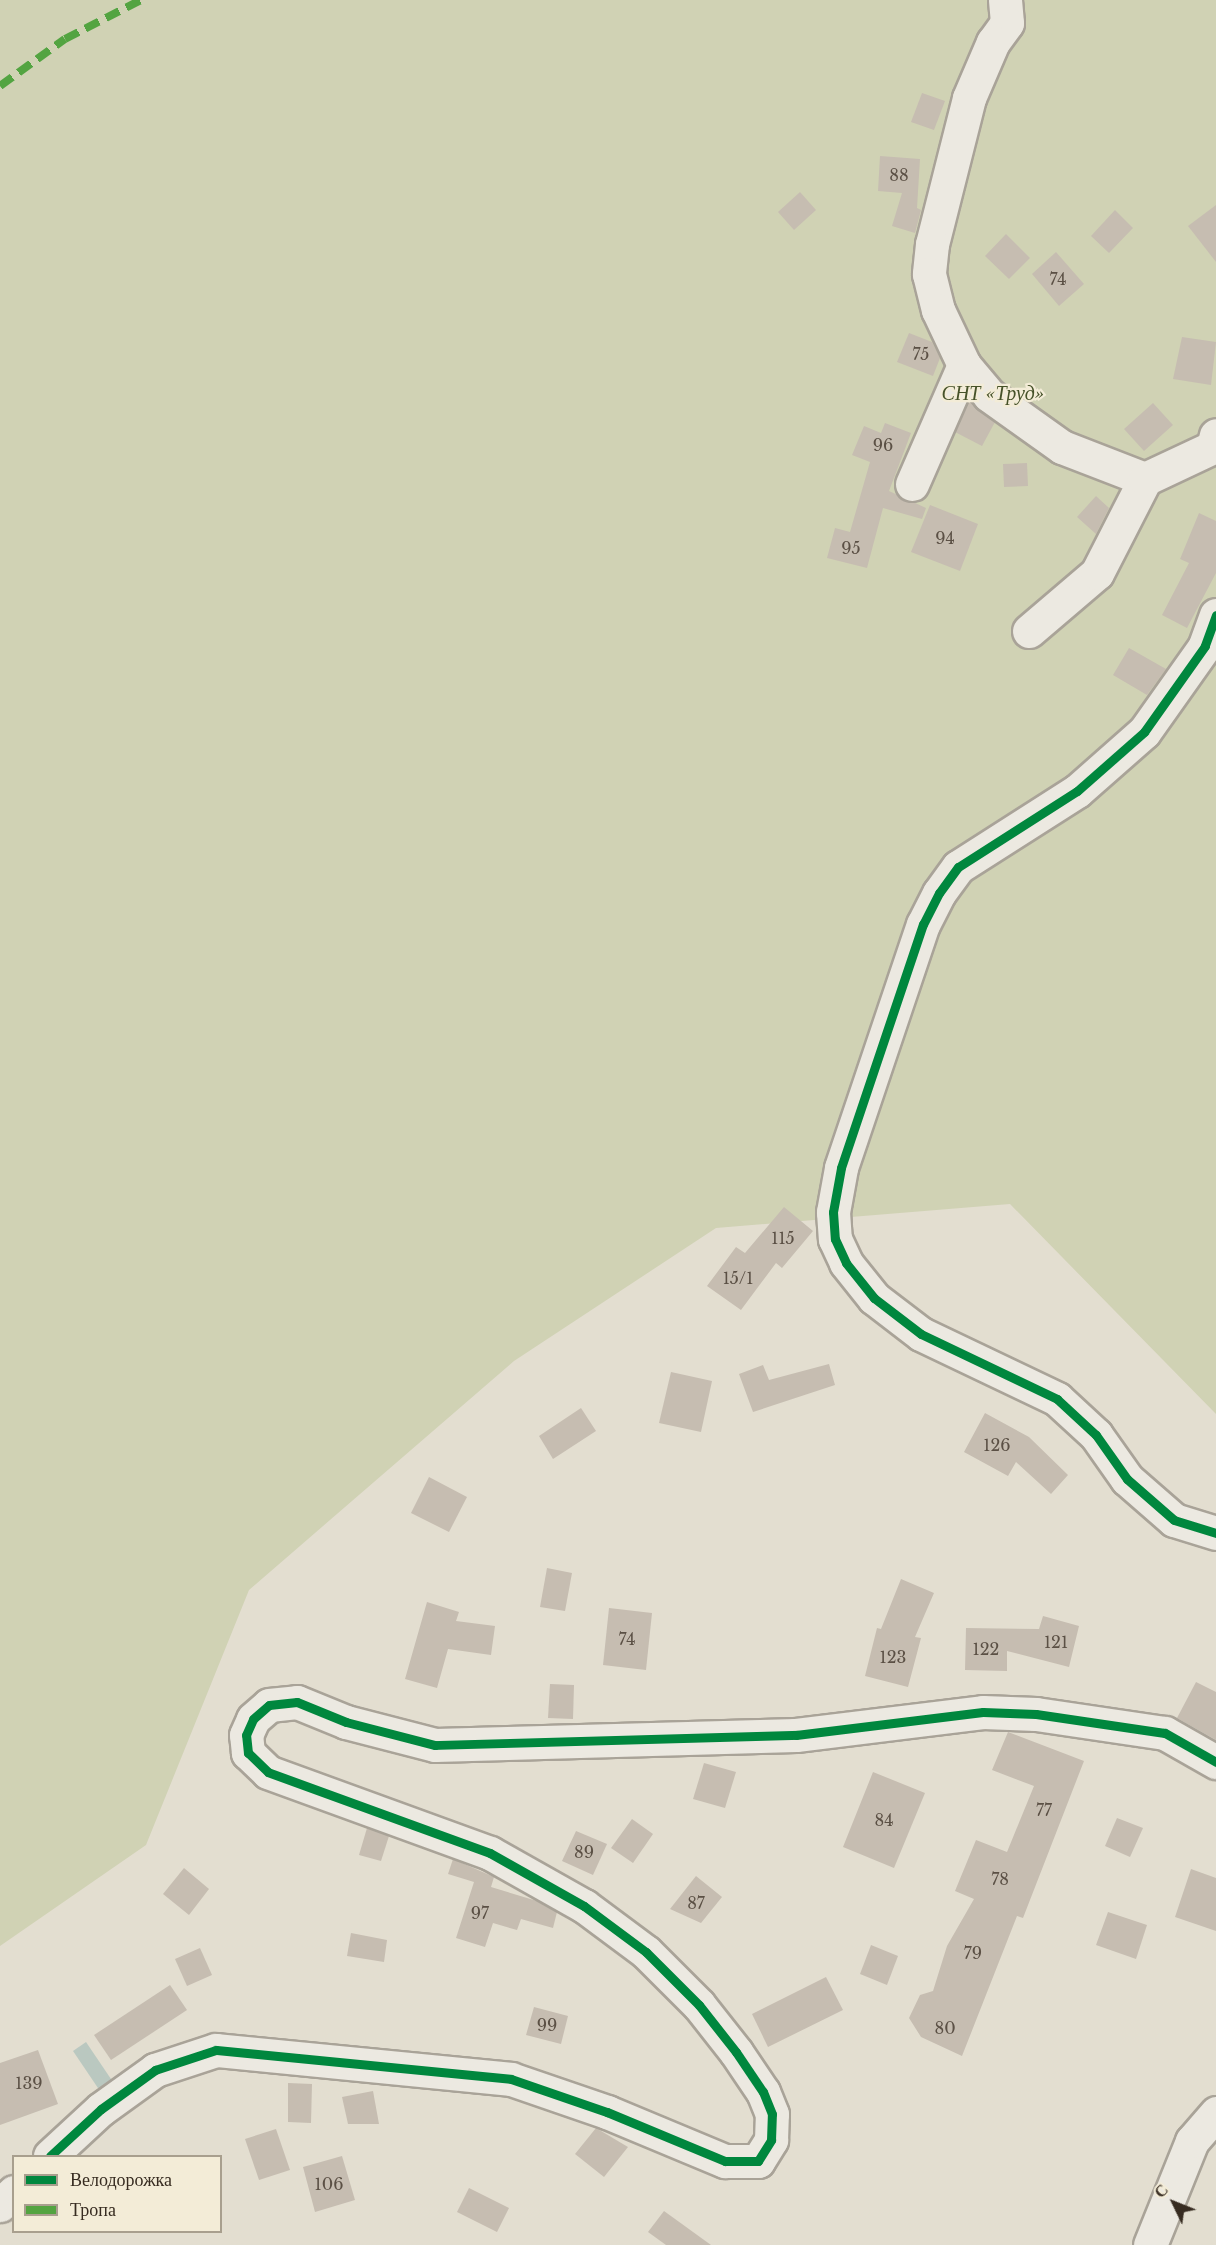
<!DOCTYPE html>
<meta charset="utf-8">
<style>
body{margin:0}
#map{position:relative;width:1216px;height:2245px;overflow:hidden;background:#e3ded0;font-family:"Libre Baskerville",serif}
div>[style]{position:absolute}
[style*='--x']{left:calc(var(--x)*1px);top:calc(var(--y)*1px);width:calc(var(--w)*1px);rotate:calc(var(--a)*1deg)}
.green>*{inset:0;background:#d0d2b4}
.water>*{inset:0;background:#bac8c0}
.building>*{inset:0;background:#c6bdb1}
.roads{filter:drop-shadow(2px 0 #a9a398) drop-shadow(-2px 0 #a9a398) drop-shadow(0 2px #a9a398) drop-shadow(0 -2px #a9a398)}
.minor>*{height:33px;margin:-16.5px;padding:0 16.5px;transform-origin:16.5px;border-radius:16.5px;background:#ece9e1}
.quiet>*{height:8px;margin-top:-4px;transform-origin:0;background:repeating-linear-gradient(90deg,#53a441 0 15px,transparent 0 23px)}
.cycleway>*{height:9px;margin:-4.5px;padding:0 4.5px;transform-origin:4.5px;border-radius:4.5px;background:#00873e}
span{translate:-50% -50%;white-space:nowrap;text-align:center;line-height:1.15;-webkit-text-stroke:4.5px #f3ecd7;paint-order:stroke}
.number-label{font-size:16px;color:#5b5045}
.number-label span{-webkit-text-stroke-width:0}
.park-label{font-size:20px;color:#465229;font-style:italic}
.legend{position:absolute;left:12px;top:2155px;width:210px;height:78px;box-sizing:border-box;background:#f3ecd7;border:2px solid #a89f8e;margin:0;padding:8px 10px;list-style:none;font-size:18px;color:#372c21}
.legend li{display:flex;align-items:center;gap:12px;height:30px}
.legend b{width:30px;border:2px solid #a89f8e}
.north{position:absolute;left:1144px;top:2173px;width:60px;height:60px;-webkit-text-stroke:4px #f3ecd7;paint-order:stroke;rotate:313deg;font-size:16px;font-weight:700;line-height:24px;text-align:center;color:#372c21}
.north::after{content:'';display:block;margin:auto;width:21px;height:27px;background:#372c21;clip-path:polygon(50% 0,100% 100%,50% 72%,0 100%)}
</style>
<div id="map">
<div class="green">
<i style="clip-path:polygon(0 0,1216px 0,1216px 1414px,1010px 1204px,716px 1228px,514px 1361px,249px 1590px,146px 1845px,0 1946px)"></i>
</div>
<div class="water">
<i style="clip-path:polygon(86px 2042px,113px 2082px,100px 2091px,73px 2051px)"></i>
</div>
<div class="building">
<i style="clip-path:polygon(922px 93px,945px 101px,934px 130px,911px 122px)"></i>
<i style="clip-path:polygon(880px 156px,920px 159px,917px 208px,921px 210px,915px 233px,892px 226px,902px 193px,878px 191px)"></i>
<i style="clip-path:polygon(800px 192px,816px 210px,794px 230px,778px 212px)"></i>
<i style="clip-path:polygon(1216px 205px,1216px 262px,1188px 226px)"></i>
<i style="clip-path:polygon(1115px 210px,1133px 228px,1109px 253px,1091px 236px)"></i>
<i style="clip-path:polygon(1006px 234px,1030px 258px,1009px 279px,985px 256px)"></i>
<i style="clip-path:polygon(1056px 252px,1084px 284px,1059px 306px,1032px 274px)"></i>
<i style="clip-path:polygon(909px 333px,932px 342px,940px 358px,933px 376px,897px 362px)"></i>
<i style="clip-path:polygon(1182px 337px,1216px 342px,1211px 385px,1173px 379px)"></i>
<i style="clip-path:polygon(969px 400px,995px 422px,982px 446px,955px 432px)"></i>
<i style="clip-path:polygon(1153px 403px,1173px 425px,1144px 451px,1124px 429px)"></i>
<i style="clip-path:polygon(885px 423px,911px 433px,889px 491px,926px 508px,922px 519px,883px 508px,867px 568px,827px 558px,835px 528px,850px 532px,870px 462px,852px 455px,864px 426px,881px 433px)"></i>
<i style="clip-path:polygon(1027px 463px,1028px 486px,1004px 487px,1003px 464px)"></i>
<i style="clip-path:polygon(1096px 496px,1109px 508px,1096px 534px,1077px 517px)"></i>
<i style="clip-path:polygon(930px 505px,978px 524px,960px 571px,911px 552px)"></i>
<i style="clip-path:polygon(1199px 513px,1216px 521px,1216px 573px,1187px 628px,1162px 615px,1189px 563px,1180px 559px)"></i>
<i style="clip-path:polygon(1129px 648px,1166px 669px,1147px 695px,1113px 675px)"></i>
<i style="clip-path:polygon(784px 1207px,813px 1231px,782px 1268px,776px 1263px,741px 1310px,707px 1286px,736px 1247px,745px 1253px)"></i>
<i style="clip-path:polygon(829px 1364px,835px 1385px,753px 1412px,739px 1374px,763px 1365px,769px 1380px)"></i>
<i style="clip-path:polygon(671px 1372px,712px 1381px,701px 1432px,659px 1423px)"></i>
<i style="clip-path:polygon(581px 1408px,596px 1431px,553px 1459px,539px 1436px)"></i>
<i style="clip-path:polygon(985px 1413px,1029px 1437px,1068px 1475px,1051px 1494px,1016px 1462px,1008px 1476px,964px 1452px)"></i>
<i style="clip-path:polygon(429px 1477px,467px 1497px,449px 1532px,411px 1513px)"></i>
<i style="clip-path:polygon(547px 1568px,572px 1573px,565px 1611px,540px 1607px)"></i>
<i style="clip-path:polygon(901px 1579px,934px 1593px,915px 1637px,921px 1638px,908px 1687px,865px 1676px,877px 1628px,881px 1629px)"></i>
<i style="clip-path:polygon(427px 1602px,459px 1612px,456px 1621px,495px 1626px,491px 1655px,448px 1649px,437px 1688px,405px 1679px)"></i>
<i style="clip-path:polygon(609px 1608px,652px 1613px,646px 1670px,603px 1665px)"></i>
<i style="clip-path:polygon(1043px 1616px,1079px 1626px,1069px 1667px,1007px 1651px,1007px 1671px,965px 1670px,966px 1628px,1039px 1629px)"></i>
<i style="clip-path:polygon(1196px 1682px,1216px 1692px,1216px 1740px,1177px 1718px)"></i>
<i style="clip-path:polygon(550px 1684px,574px 1685px,573px 1719px,548px 1718px)"></i>
<i style="clip-path:polygon(1008px 1732px,1084px 1761px,1023px 1918px,1017px 1916px,962px 2056px,921px 2037px,909px 2018px,920px 1995px,933px 1991px,947px 1946px,974px 1899px,955px 1891px,976px 1840px,1007px 1852px,1034px 1786px,992px 1770px)"></i>
<i style="clip-path:polygon(704px 1763px,736px 1772px,725px 1808px,693px 1799px)"></i>
<i style="clip-path:polygon(873px 1772px,925px 1793px,894px 1868px,843px 1847px)"></i>
<i style="clip-path:polygon(1117px 1818px,1143px 1828px,1130px 1857px,1105px 1846px)"></i>
<i style="clip-path:polygon(632px 1819px,653px 1834px,633px 1863px,611px 1848px)"></i>
<i style="clip-path:polygon(367px 1828px,389px 1836px,381px 1861px,359px 1855px)"></i>
<i style="clip-path:polygon(576px 1831px,607px 1844px,593px 1875px,562px 1861px)"></i>
<i style="clip-path:polygon(453px 1859px,494px 1877px,491px 1887px,537px 1901px,557px 1912px,553px 1928px,521px 1919px,517px 1930px,493px 1923px,485px 1947px,456px 1938px,474px 1882px,448px 1874px)"></i>
<i style="clip-path:polygon(184px 1868px,209px 1889px,189px 1915px,163px 1894px)"></i>
<i style="clip-path:polygon(1191px 1869px,1216px 1878px,1216px 1931px,1175px 1917px)"></i>
<i style="clip-path:polygon(696px 1876px,722px 1897px,701px 1923px,670px 1909px)"></i>
<i style="clip-path:polygon(1108px 1912px,1147px 1925px,1136px 1959px,1096px 1945px)"></i>
<i style="clip-path:polygon(351px 1933px,387px 1940px,384px 1962px,347px 1956px)"></i>
<i style="clip-path:polygon(871px 1945px,898px 1956px,887px 1985px,860px 1974px)"></i>
<i style="clip-path:polygon(200px 1948px,212px 1975px,187px 1986px,175px 1959px)"></i>
<i style="clip-path:polygon(826px 1977px,843px 2010px,768px 2047px,752px 2014px)"></i>
<i style="clip-path:polygon(170px 1985px,187px 2010px,111px 2060px,94px 2035px)"></i>
<i style="clip-path:polygon(534px 2007px,568px 2016px,561px 2044px,526px 2035px)"></i>
<i style="clip-path:polygon(38px 2050px,58px 2104px,0 2125px,0 2063px)"></i>
<i style="clip-path:polygon(288px 2083px,312px 2084px,311px 2123px,288px 2122px)"></i>
<i style="clip-path:polygon(373px 2091px,379px 2124px,348px 2124px,342px 2097px)"></i>
<i style="clip-path:polygon(596px 2128px,628px 2147px,604px 2177px,575px 2154px)"></i>
<i style="clip-path:polygon(276px 2129px,290px 2170px,259px 2180px,245px 2139px)"></i>
<i style="clip-path:polygon(342px 2156px,355px 2200px,315px 2212px,303px 2167px)"></i>
<i style="clip-path:polygon(469px 2188px,509px 2208px,497px 2232px,457px 2212px)"></i>
<i style="clip-path:polygon(664px 2211px,711px 2245px,666px 2245px,648px 2232px)"></i>
</div>
<div class="roads">
<div class="minor">
<i style="--x:1005;--y:0;--w:23;--a:85"></i>
<i style="--x:1007;--y:23;--w:24;--a:126"></i>
<i style="--x:993;--y:42;--w:61;--a:113.2"></i>
<i style="--x:969;--y:98;--w:151;--a:104.2"></i>
<i style="--x:932;--y:244;--w:30;--a:96"></i>
<i style="--x:929;--y:274;--w:37;--a:76"></i>
<i style="--x:938;--y:310;--w:61;--a:64.7"></i>
<i style="--x:964;--y:365;--w:39;--a:50"></i>
<i style="--x:989;--y:395;--w:90;--a:35.5"></i>
<i style="--x:1062;--y:447;--w:89;--a:21.1"></i>
<i style="--x:912;--y:484;--w:130;--a:-66.4"></i>
<i style="--x:1216;--y:615;--w:33;--a:110"></i>
<i style="--x:1205;--y:646;--w:105;--a:125.3"></i>
<i style="--x:1144;--y:732;--w:89;--a:138.6"></i>
<i style="--x:1077;--y:791;--w:141;--a:147.4"></i>
<i style="--x:958;--y:867;--w:32;--a:126"></i>
<i style="--x:939;--y:893;--w:35;--a:117"></i>
<i style="--x:923;--y:924;--w:257;--a:108.6"></i>
<i style="--x:841;--y:1168;--w:45;--a:100.3"></i>
<i style="--x:833;--y:1212;--w:27;--a:86"></i>
<i style="--x:835;--y:1239;--w:26;--a:65"></i>
<i style="--x:846;--y:1263;--w:45;--a:51.3"></i>
<i style="--x:874;--y:1298;--w:59;--a:37.5"></i>
<i style="--x:921;--y:1334;--w:151;--a:25.5"></i>
<i style="--x:1057;--y:1399;--w:53;--a:42.7"></i>
<i style="--x:1096;--y:1435;--w:54;--a:54.8"></i>
<i style="--x:1127;--y:1479;--w:62;--a:41.1"></i>
<i style="--x:1174;--y:1520;--w:44;--a:17.2"></i>
<i style="--x:1029;--y:631;--w:89;--a:-40.5"></i>
<i style="--x:1097;--y:573;--w:106;--a:-62.9"></i>
<i style="--x:1145;--y:479;--w:75;--a:-25.2"></i>
<i style="--x:1213;--y:447;--w:12;--a:-76"></i>
<i style="--x:50;--y:2156;--w:69;--a:-42.7"></i>
<i style="--x:101;--y:2109;--w:67;--a:-35.8"></i>
<i style="--x:155;--y:2070;--w:64;--a:-18.2"></i>
<i style="--x:216;--y:2050;--w:296;--a:5.6"></i>
<i style="--x:511;--y:2079;--w:102;--a:19"></i>
<i style="--x:607;--y:2112;--w:128;--a:22.6"></i>
<i style="--x:725;--y:2161;--w:33;--a:0"></i>
<i style="--x:758;--y:2161;--w:25;--a:-58"></i>
<i style="--x:771;--y:2140;--w:26;--a:-88"></i>
<i style="--x:772;--y:2114;--w:24;--a:-112"></i>
<i style="--x:763;--y:2092;--w:48;--a:-124"></i>
<i style="--x:736;--y:2052;--w:60;--a:-128.2"></i>
<i style="--x:699;--y:2005;--w:75;--a:-135"></i>
<i style="--x:646;--y:1952;--w:77;--a:-143.4"></i>
<i style="--x:584;--y:1906;--w:108;--a:-150.6"></i>
<i style="--x:490;--y:1853;--w:236;--a:-160"></i>
<i style="--x:268;--y:1772;--w:28;--a:-136"></i>
<i style="--x:248;--y:1753;--w:18;--a:-96"></i>
<i style="--x:246;--y:1735;--w:17;--a:-66"></i>
<i style="--x:253;--y:1719;--w:21;--a:-41"></i>
<i style="--x:269;--y:1705;--w:28;--a:-6"></i>
<i style="--x:297;--y:1702;--w:53;--a:22.2"></i>
<i style="--x:346;--y:1722;--w:92;--a:14.5"></i>
<i style="--x:435;--y:1745;--w:361;--a:-1.6"></i>
<i style="--x:796;--y:1735;--w:188;--a:-7"></i>
<i style="--x:983;--y:1712;--w:53;--a:2.2"></i>
<i style="--x:1036;--y:1714;--w:130;--a:8.4"></i>
<i style="--x:1165;--y:1733;--w:59;--a:29.6"></i>
<i style="--x:0;--y:2205;--w:19;--a:-43"></i>
<i style="--x:1150;--y:2245;--w:112;--a:-68"></i>
<i style="--x:1192;--y:2141;--w:37;--a:-49"></i>
</div>
</div>
<div class="quiet">
<i style="--x:0;--y:86;--w:80;--a:-35.9"></i>
<i style="--x:65;--y:39;--w:85;--a:-27.2"></i>
</div>
<div class="cycleway">
<i style="--x:1216;--y:615;--w:33;--a:110"></i>
<i style="--x:1205;--y:646;--w:105;--a:125.3"></i>
<i style="--x:1144;--y:732;--w:89;--a:138.6"></i>
<i style="--x:1077;--y:791;--w:141;--a:147.4"></i>
<i style="--x:958;--y:867;--w:32;--a:126"></i>
<i style="--x:939;--y:893;--w:35;--a:117"></i>
<i style="--x:923;--y:924;--w:257;--a:108.6"></i>
<i style="--x:841;--y:1168;--w:45;--a:100.3"></i>
<i style="--x:833;--y:1212;--w:27;--a:86"></i>
<i style="--x:835;--y:1239;--w:26;--a:65"></i>
<i style="--x:846;--y:1263;--w:45;--a:51.3"></i>
<i style="--x:874;--y:1298;--w:59;--a:37.5"></i>
<i style="--x:921;--y:1334;--w:151;--a:25.5"></i>
<i style="--x:1057;--y:1399;--w:53;--a:42.7"></i>
<i style="--x:1096;--y:1435;--w:54;--a:54.8"></i>
<i style="--x:1127;--y:1479;--w:62;--a:41.1"></i>
<i style="--x:1174;--y:1520;--w:44;--a:17.2"></i>
<i style="--x:50;--y:2156;--w:69;--a:-42.7"></i>
<i style="--x:101;--y:2109;--w:67;--a:-35.8"></i>
<i style="--x:155;--y:2070;--w:64;--a:-18.2"></i>
<i style="--x:216;--y:2050;--w:296;--a:5.6"></i>
<i style="--x:511;--y:2079;--w:102;--a:19"></i>
<i style="--x:607;--y:2112;--w:128;--a:22.6"></i>
<i style="--x:725;--y:2161;--w:33;--a:0"></i>
<i style="--x:758;--y:2161;--w:25;--a:-58"></i>
<i style="--x:771;--y:2140;--w:26;--a:-88"></i>
<i style="--x:772;--y:2114;--w:24;--a:-112"></i>
<i style="--x:763;--y:2092;--w:48;--a:-124"></i>
<i style="--x:736;--y:2052;--w:60;--a:-128.2"></i>
<i style="--x:699;--y:2005;--w:75;--a:-135"></i>
<i style="--x:646;--y:1952;--w:77;--a:-143.4"></i>
<i style="--x:584;--y:1906;--w:108;--a:-150.6"></i>
<i style="--x:490;--y:1853;--w:236;--a:-160"></i>
<i style="--x:268;--y:1772;--w:28;--a:-136"></i>
<i style="--x:248;--y:1753;--w:18;--a:-96"></i>
<i style="--x:246;--y:1735;--w:17;--a:-66"></i>
<i style="--x:253;--y:1719;--w:21;--a:-41"></i>
<i style="--x:269;--y:1705;--w:28;--a:-6"></i>
<i style="--x:297;--y:1702;--w:53;--a:22.2"></i>
<i style="--x:346;--y:1722;--w:92;--a:14.5"></i>
<i style="--x:435;--y:1745;--w:361;--a:-1.6"></i>
<i style="--x:796;--y:1735;--w:188;--a:-7"></i>
<i style="--x:983;--y:1712;--w:53;--a:2.2"></i>
<i style="--x:1036;--y:1714;--w:130;--a:8.4"></i>
<i style="--x:1165;--y:1733;--w:59;--a:29.6"></i>
</div>
<div class="number-label">
<span style="left:899px;top:175px">88</span>
<span style="left:1058px;top:279px">74</span>
<span style="left:921px;top:354px">75</span>
<span style="left:883px;top:445px">96</span>
<span style="left:945px;top:538px">94</span>
<span style="left:851px;top:548px">95</span>
<span style="left:783px;top:1238px">115</span>
<span style="left:738px;top:1278px">15/1</span>
<span style="left:997px;top:1445px">126</span>
<span style="left:627px;top:1639px">74</span>
<span style="left:1056px;top:1642px">121</span>
<span style="left:986px;top:1649px">122</span>
<span style="left:893px;top:1657px">123</span>
<span style="left:1044px;top:1810px">77</span>
<span style="left:884px;top:1820px">84</span>
<span style="left:584px;top:1852px">89</span>
<span style="left:1000px;top:1879px">78</span>
<span style="left:696px;top:1903px">87</span>
<span style="left:480px;top:1913px">97</span>
<span style="left:973px;top:1953px">79</span>
<span style="left:547px;top:2025px">99</span>
<span style="left:945px;top:2028px">80</span>
<span style="left:29px;top:2083px">139</span>
<span style="left:329px;top:2184px">106</span>
</div>
<div class="park-label">
<span style="left:993px;top:393px">СНТ «Труд»</span>
</div>
<ul class="legend">
<li><b style="height:8px;background:#00873e"></b>Велодорожка</li>
<li><b style="height:8px;background:#53a441"></b>Тропа</li>
</ul>
<div class="north">С</div>
</div>
